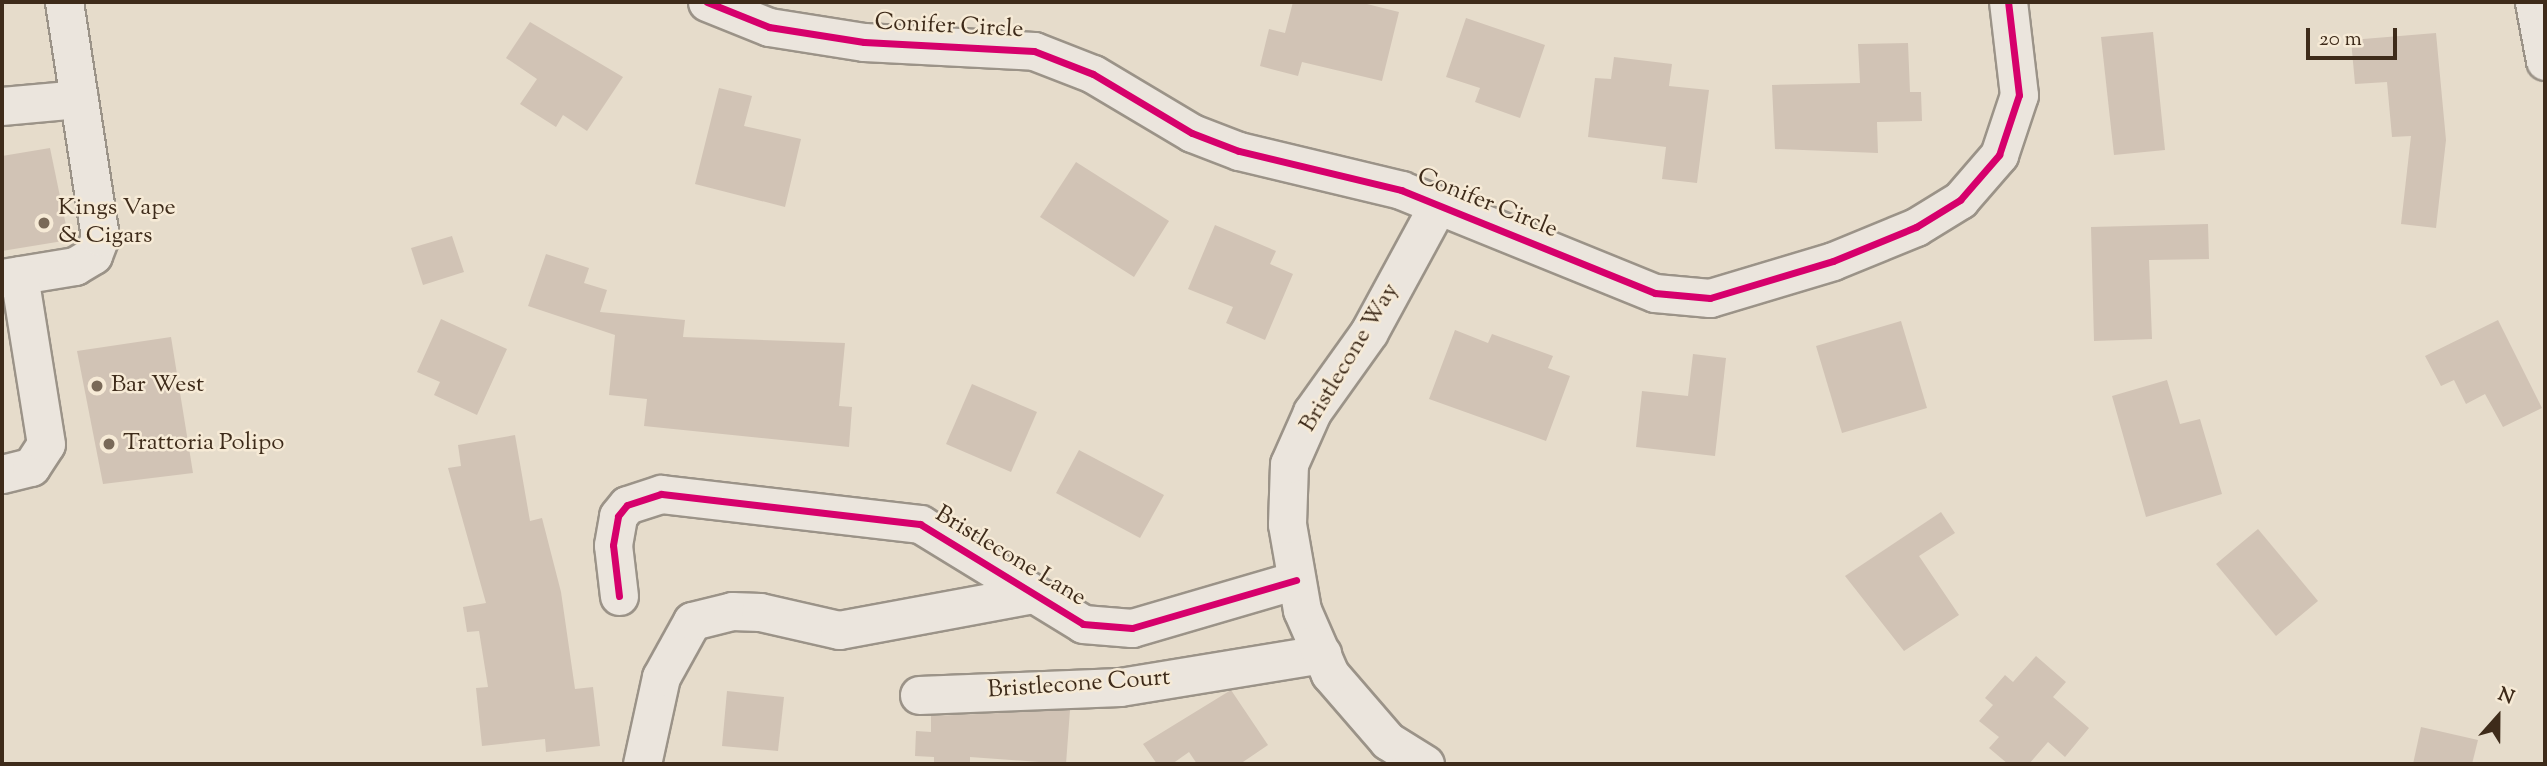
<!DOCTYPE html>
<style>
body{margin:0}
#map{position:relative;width:2547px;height:766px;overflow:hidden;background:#e6dccb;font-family:"Sorts Mill Goudy",serif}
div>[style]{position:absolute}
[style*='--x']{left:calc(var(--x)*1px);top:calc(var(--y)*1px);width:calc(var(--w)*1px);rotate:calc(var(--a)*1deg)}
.building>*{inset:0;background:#d1c3b5}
.roads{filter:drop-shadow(2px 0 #9b9388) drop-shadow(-2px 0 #9b9388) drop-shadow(0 2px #9b9388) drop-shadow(0 -2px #9b9388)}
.minor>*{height:37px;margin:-18.5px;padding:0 18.5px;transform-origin:18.5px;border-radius:18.5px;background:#ebe5dd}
.cycleway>*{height:7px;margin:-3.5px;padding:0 3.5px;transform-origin:3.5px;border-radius:3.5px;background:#d6006c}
.dots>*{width:19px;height:19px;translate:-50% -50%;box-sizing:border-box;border:4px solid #f6ead6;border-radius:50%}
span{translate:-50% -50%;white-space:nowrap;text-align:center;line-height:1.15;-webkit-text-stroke:5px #f6ead6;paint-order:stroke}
.street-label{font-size:24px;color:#3e2b1a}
.poi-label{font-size:24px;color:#3e2b1a}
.left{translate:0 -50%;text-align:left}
.frame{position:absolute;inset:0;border:4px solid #3e2b1a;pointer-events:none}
.north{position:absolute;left:2463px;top:682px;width:70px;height:70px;-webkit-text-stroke:5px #f6ead6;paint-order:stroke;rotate:21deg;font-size:19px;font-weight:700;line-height:28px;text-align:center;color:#3e2b1a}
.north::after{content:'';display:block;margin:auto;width:24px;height:32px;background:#3e2b1a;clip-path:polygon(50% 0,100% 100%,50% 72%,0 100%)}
.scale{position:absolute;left:2306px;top:28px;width:91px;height:32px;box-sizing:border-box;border:4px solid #3e2b1a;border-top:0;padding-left:9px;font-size:21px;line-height:24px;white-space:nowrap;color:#3e2b1a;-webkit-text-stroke:5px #f6ead6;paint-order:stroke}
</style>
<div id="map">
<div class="building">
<i style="clip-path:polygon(1293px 2px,1359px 2px,1399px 12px,1382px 81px,1302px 62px,1298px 76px,1260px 66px,1269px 29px,1285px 33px)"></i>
<i style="clip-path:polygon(1466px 18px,1545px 45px,1520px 118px,1475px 102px,1480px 88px,1446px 77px)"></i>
<i style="clip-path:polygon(530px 22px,623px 77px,587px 131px,563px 115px,556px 127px,520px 104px,537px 79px,506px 58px)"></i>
<i style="clip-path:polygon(2153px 32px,2165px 150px,2114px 155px,2101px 37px)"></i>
<i style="clip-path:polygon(2436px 33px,2446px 140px,2436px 228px,2401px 224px,2411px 136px,2392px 137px,2387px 82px,2355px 84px,2351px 40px)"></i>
<i style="clip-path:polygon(1908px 43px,1910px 92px,1921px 92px,1922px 121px,1877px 122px,1878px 153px,1775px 149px,1772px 85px,1860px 83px,1858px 44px)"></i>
<i style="clip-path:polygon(1614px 57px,1672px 64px,1669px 86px,1709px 90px,1697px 183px,1662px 179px,1666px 147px,1588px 137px,1595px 78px,1611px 79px)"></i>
<i style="clip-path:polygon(719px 88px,752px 96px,744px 126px,801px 139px,785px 207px,695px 184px)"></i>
<i style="clip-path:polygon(50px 148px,69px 240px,2px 251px,2px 156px)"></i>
<i style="clip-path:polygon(1076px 162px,1169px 221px,1134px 277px,1040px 217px)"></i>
<i style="clip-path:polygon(2208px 224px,2209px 259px,2149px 260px,2152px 339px,2094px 341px,2091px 227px)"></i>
<i style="clip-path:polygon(1215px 225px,1276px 251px,1270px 264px,1293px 274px,1265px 340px,1226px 323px,1233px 307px,1188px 289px)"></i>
<i style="clip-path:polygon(452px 236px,464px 272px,423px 285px,411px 248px)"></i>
<i style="clip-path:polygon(546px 254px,589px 268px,584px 283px,607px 290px,600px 312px,685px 320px,683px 337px,845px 343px,839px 406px,852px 407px,849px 447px,644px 426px,647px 399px,609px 395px,615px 335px,528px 306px)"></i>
<i style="clip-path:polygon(441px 319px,507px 349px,477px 415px,434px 395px,440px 382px,417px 372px)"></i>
<i style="clip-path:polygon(2498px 320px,2542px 408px,2503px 427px,2485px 394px,2466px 404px,2454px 380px,2441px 386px,2425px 356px)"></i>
<i style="clip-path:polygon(1901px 321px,1927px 408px,1842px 433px,1816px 346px)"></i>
<i style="clip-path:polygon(1455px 330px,1488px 343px,1492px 334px,1553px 356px,1548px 368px,1570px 376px,1546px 441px,1429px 399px)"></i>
<i style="clip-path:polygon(171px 337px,193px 473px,103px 484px,77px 351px)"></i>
<i style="clip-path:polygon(1693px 354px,1726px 358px,1715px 456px,1636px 447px,1642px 391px,1688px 396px)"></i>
<i style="clip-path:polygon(2167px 380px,2180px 424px,2200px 419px,2222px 494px,2146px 517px,2112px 396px)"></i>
<i style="clip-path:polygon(972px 384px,1037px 412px,1011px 472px,946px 444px)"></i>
<i style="clip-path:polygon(515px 435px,530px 521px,542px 518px,561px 592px,575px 689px,593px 687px,600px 746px,546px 752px,545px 739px,482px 746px,476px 688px,488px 687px,479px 631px,467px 632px,463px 607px,486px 603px,448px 468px,461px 466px,458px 445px)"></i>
<i style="clip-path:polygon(1079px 450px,1164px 495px,1140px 538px,1056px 493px)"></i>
<i style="clip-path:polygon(1941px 512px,1955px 533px,1919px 556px,1959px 615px,1904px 651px,1845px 576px)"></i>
<i style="clip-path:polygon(2258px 529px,2318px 601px,2276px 636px,2216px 564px)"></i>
<i style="clip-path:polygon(2036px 656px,2066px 682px,2053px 697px,2089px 728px,2065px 757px,2048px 742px,2029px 764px,2008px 764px,1989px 748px,1999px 737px,1979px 721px,1993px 705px,1985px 698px,2005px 675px,2013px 682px)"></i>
<i style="clip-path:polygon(1231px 690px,1268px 745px,1240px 764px,1197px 764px,1189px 752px,1172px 764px,1157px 764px,1143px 744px)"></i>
<i style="clip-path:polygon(727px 691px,784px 697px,778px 751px,722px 746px)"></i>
<i style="clip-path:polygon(1070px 710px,1066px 764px,970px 757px,970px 764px,934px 764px,934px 757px,915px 756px,916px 731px,931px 732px,931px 716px)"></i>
<i style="clip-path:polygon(2421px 727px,2478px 740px,2472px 764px,2413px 764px)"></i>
</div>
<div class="roads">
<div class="minor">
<i style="--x:707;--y:2;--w:67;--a:22"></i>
<i style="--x:769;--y:27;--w:96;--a:9"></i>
<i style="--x:864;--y:42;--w:170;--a:3"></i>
<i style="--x:1034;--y:51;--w:63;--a:21.3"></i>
<i style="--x:1093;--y:74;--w:115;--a:30.8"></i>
<i style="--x:1192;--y:133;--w:50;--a:21"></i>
<i style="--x:1239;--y:151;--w:167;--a:13.5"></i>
<i style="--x:1401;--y:190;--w:274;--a:22.1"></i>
<i style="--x:1655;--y:293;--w:55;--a:5.2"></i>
<i style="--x:1710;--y:298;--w:128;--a:-16.7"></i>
<i style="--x:1833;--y:261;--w:90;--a:-22.3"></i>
<i style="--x:1916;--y:227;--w:52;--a:-31.5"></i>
<i style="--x:1960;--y:200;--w:60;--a:-49.1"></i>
<i style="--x:1999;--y:155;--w:63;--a:-71.6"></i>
<i style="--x:2019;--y:95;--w:94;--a:-96.7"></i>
<i style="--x:2534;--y:2;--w:60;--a:79.4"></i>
<i style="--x:2;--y:106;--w:77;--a:-5.2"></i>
<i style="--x:2;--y:278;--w:74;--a:-9.3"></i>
<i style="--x:75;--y:266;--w:21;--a:-31"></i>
<i style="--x:93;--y:255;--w:19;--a:-69"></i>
<i style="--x:100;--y:237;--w:238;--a:-98.7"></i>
<i style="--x:2;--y:474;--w:30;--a:-14"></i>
<i style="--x:31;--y:467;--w:27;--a:-57"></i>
<i style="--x:46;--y:444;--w:171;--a:-99.1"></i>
<i style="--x:619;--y:596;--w:51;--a:-96.7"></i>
<i style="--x:613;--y:545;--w:29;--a:-80"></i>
<i style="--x:618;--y:516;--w:14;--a:-51"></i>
<i style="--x:627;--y:505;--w:36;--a:-18"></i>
<i style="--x:661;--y:494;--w:261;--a:6.6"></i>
<i style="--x:920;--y:524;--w:191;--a:31.5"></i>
<i style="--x:1083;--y:624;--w:49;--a:4.7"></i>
<i style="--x:1132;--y:628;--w:171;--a:-16.3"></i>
<i style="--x:919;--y:695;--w:201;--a:-2.3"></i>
<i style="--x:1120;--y:687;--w:205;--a:-9.3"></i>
<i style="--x:642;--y:764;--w:89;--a:-77.7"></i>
<i style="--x:661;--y:677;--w:64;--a:-61"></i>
<i style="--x:692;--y:621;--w:41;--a:-14"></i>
<i style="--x:732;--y:611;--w:28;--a:2"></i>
<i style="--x:760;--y:612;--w:81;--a:12.8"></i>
<i style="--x:839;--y:630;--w:197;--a:-10.5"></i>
<i style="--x:1425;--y:764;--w:44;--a:-148.1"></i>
<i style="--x:1388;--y:741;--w:89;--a:-130.9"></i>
<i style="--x:1330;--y:674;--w:70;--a:-113.6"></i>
<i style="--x:1302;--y:610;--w:87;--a:-99.9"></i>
<i style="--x:1287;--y:524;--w:60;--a:-88.1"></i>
<i style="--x:1289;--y:464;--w:57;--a:-66.1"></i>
<i style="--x:1312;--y:412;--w:98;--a:-54.5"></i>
<i style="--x:1369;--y:332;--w:145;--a:-61.5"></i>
</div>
</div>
<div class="cycleway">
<i style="--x:707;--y:2;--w:67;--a:22"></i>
<i style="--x:769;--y:27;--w:96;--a:9"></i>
<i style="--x:864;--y:42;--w:170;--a:3"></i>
<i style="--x:1034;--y:51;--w:63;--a:21.3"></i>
<i style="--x:1093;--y:74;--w:115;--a:30.8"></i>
<i style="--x:1192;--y:133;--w:50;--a:21"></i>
<i style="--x:1239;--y:151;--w:167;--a:13.5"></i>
<i style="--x:1401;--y:190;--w:274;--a:22.1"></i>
<i style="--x:1655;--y:293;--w:55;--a:5.2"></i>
<i style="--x:1710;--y:298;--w:128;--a:-16.7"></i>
<i style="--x:1833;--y:261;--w:90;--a:-22.3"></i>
<i style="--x:1916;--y:227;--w:52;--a:-31.5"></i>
<i style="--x:1960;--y:200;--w:60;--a:-49.1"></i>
<i style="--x:1999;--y:155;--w:63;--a:-71.6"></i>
<i style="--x:2019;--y:95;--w:94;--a:-96.7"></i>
<i style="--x:619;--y:596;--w:51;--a:-96.7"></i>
<i style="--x:613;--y:545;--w:29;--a:-80"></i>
<i style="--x:618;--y:516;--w:14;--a:-51"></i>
<i style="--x:627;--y:505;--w:36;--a:-18"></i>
<i style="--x:661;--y:494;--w:261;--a:6.6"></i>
<i style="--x:920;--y:524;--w:191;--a:31.5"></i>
<i style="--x:1083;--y:624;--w:49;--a:4.7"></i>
<i style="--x:1132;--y:628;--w:171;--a:-16.3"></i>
</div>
<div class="dots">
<i style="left:44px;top:223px;background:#796958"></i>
<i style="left:97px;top:386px;background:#796958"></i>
<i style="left:109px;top:444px;background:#796958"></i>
</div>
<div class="street-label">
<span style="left:949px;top:27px;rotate:3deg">Conifer Circle</span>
<span style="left:1487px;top:204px;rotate:22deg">Conifer Circle</span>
<span style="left:1350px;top:358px;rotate:-59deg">Bristlecone Way</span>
<span style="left:1010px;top:557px;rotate:31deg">Bristlecone Lane</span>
<span style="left:1079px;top:685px;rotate:-4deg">Bristlecone Court</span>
</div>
<div class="poi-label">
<span class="left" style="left:58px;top:223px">Kings Vape<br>&amp; Cigars</span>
<span class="left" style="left:111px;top:386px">Bar West</span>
<span class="left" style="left:123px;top:444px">Trattoria Polipo</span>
</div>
<div class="frame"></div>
<div class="north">N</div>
<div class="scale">20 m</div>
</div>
